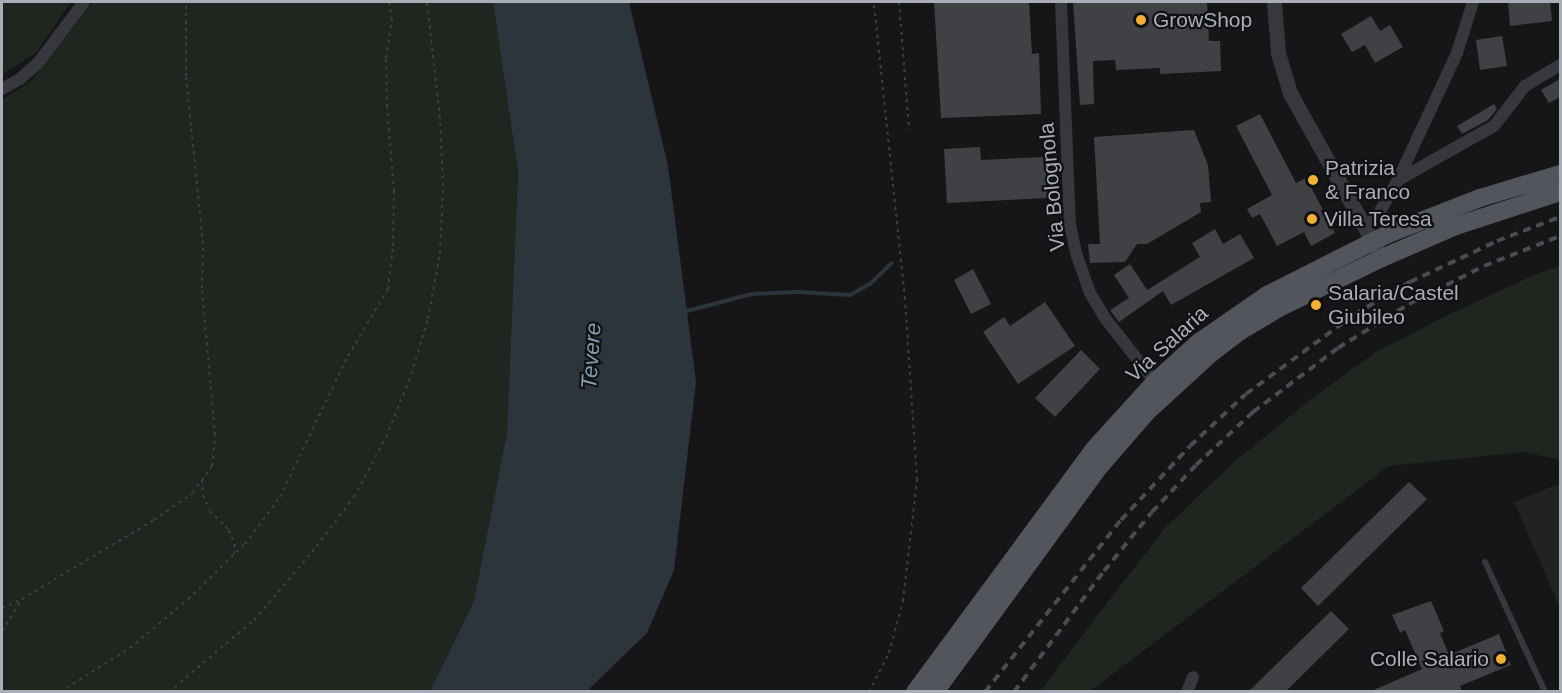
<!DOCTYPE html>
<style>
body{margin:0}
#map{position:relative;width:1562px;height:693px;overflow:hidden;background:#161618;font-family:Helvetica,sans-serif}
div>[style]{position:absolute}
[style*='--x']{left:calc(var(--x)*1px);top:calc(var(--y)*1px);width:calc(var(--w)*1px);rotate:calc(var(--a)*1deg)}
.built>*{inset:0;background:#222225}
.green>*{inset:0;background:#1e261f}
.water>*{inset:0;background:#2c353c}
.stream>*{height:4px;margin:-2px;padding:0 2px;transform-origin:2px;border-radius:2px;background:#2c353c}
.building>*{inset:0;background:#404145}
.path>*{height:2px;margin-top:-1px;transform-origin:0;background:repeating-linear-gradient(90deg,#3d3f44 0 3px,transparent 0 7.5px)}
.service>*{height:6px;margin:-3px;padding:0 3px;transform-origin:3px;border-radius:3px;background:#37383d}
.minor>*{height:12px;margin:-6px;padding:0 6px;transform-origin:6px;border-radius:6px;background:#37383d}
.tertiary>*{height:15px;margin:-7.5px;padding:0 7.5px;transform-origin:7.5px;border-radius:7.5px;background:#37383d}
.primary>*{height:18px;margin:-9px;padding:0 9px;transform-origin:9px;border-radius:9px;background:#53555c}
.rail>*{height:4px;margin-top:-2px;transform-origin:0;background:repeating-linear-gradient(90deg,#4a4c52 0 8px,transparent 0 14px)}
.dots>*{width:16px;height:16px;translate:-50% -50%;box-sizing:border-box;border:3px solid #111113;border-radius:50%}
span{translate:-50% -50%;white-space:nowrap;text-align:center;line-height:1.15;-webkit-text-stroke:4.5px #111113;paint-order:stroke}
.poi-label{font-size:21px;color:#a8adb8}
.left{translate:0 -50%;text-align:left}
.right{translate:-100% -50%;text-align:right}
.street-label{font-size:21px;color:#a8adb8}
.water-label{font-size:22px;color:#7f9bb3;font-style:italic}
.frame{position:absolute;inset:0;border:3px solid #a8adb8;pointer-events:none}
</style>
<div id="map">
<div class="built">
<i style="clip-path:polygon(1560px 483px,1560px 608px,1514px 502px)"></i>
</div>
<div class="green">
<i style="clip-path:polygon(2px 2px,71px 2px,36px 53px,2px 74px)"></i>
<i style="clip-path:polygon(92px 2px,493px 2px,518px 172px,507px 432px,474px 601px,430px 691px,2px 692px,2px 100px,32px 80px)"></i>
<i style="clip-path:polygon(1560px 266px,1560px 460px,1524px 452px,1389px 466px,1090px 691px,1040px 691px,1164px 529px,1235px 461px,1310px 400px,1376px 352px,1448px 315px,1534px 275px)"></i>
</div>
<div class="water">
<i style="clip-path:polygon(493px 2px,629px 2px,668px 166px,696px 382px,674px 570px,647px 633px,587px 691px,430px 691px,474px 601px,507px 432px,518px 172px)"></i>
</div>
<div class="stream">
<i style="--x:687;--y:311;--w:67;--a:-14.7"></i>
<i style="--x:752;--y:294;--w:46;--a:-2.5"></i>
<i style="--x:798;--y:292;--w:52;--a:3.3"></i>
<i style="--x:850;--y:295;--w:23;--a:-29"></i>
<i style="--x:870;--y:284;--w:30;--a:-44"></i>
</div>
<div class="building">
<i style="clip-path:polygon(934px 2px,1029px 2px,1032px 54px,1039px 53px,1041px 114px,941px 118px)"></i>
<i style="clip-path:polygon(1073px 2px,1207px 2px,1209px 41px,1220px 41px,1221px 71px,1160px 74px,1160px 68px,1116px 70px,1115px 60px,1093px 61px,1094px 104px,1080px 105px)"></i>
<i style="clip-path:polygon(1508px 2px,1550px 2px,1552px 21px,1510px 26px)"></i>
<i style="clip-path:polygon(1371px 16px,1380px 31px,1390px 25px,1403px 47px,1375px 63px,1365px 45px,1352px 52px,1341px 34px)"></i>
<i style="clip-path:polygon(1502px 36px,1507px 66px,1480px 70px,1476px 40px)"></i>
<i style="clip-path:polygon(1560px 79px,1560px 97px,1549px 103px,1541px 90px)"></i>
<i style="clip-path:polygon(1494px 104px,1497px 109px,1488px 120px,1462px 134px,1457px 126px)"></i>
<i style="clip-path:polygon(1260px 114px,1296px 183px,1315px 173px,1319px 182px,1311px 187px,1335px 233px,1311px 246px,1304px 232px,1277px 246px,1260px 214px,1252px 218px,1247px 209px,1272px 195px,1236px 126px)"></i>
<i style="clip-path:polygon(1194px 130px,1208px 165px,1211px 202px,1200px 203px,1201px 212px,1147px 244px,1137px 244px,1125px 262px,1090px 263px,1088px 244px,1100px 244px,1094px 137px)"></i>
<i style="clip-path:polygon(980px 147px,981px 160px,1045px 157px,1047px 198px,947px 203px,944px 149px)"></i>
<i style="clip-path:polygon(1215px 229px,1223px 244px,1240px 234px,1254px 258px,1171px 305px,1163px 291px,1119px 322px,1110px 310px,1129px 298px,1114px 275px,1130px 264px,1147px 290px,1200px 257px,1192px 243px)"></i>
<i style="clip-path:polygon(973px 269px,991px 304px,971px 314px,954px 280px)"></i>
<i style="clip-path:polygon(1045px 302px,1075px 346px,1018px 384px,983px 332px,1004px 317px,1010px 326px)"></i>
<i style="clip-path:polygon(1081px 350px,1100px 369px,1055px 417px,1035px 398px)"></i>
<i style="clip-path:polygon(1409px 482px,1427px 499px,1318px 606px,1301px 588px)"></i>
<i style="clip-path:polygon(1431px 601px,1444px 631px,1440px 633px,1449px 655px,1499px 634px,1511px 665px,1460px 686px,1462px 692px,1369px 692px,1422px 669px,1405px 630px,1400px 633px,1392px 615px)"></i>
<i style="clip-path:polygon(1331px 611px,1349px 629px,1285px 692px,1248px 692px)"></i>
</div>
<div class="path">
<i style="--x:899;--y:2;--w:128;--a:85.5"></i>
<i style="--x:202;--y:480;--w:15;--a:86"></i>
<i style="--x:203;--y:495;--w:17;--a:66"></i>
<i style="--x:210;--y:511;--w:27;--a:45"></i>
<i style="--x:229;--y:530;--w:15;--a:67"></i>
<i style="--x:235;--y:544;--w:10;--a:96"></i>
<i style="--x:2;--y:608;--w:22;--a:-24"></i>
<i style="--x:22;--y:599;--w:154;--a:-30.9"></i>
<i style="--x:154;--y:520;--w:47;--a:-34.7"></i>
<i style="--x:193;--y:493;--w:33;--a:-55"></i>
<i style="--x:212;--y:466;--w:31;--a:-84"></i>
<i style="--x:215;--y:435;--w:148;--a:-95.1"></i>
<i style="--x:202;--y:288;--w:44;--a:-88.7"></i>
<i style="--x:203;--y:244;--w:169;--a:-95.8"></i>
<i style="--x:186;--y:76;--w:74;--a:-90"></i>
<i style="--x:2;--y:631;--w:38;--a:-58"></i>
<i style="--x:60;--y:692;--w:83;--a:-32.2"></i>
<i style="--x:130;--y:648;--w:76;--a:-40.2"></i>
<i style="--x:188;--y:599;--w:79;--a:-44"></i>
<i style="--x:245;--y:544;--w:59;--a:-53.3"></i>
<i style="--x:280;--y:497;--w:157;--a:-64.3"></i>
<i style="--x:348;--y:356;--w:78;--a:-59.2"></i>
<i style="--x:388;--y:289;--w:43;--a:-83.4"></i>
<i style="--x:393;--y:246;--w:55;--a:-89"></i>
<i style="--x:394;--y:191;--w:84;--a:-94.8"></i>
<i style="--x:387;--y:107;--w:49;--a:-91.2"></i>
<i style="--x:386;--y:58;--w:38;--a:-81"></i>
<i style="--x:392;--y:20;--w:18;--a:-99"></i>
<i style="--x:169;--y:692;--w:111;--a:-40.3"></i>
<i style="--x:254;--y:620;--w:89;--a:-49.5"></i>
<i style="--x:312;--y:552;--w:69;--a:-52.6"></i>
<i style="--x:354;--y:497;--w:68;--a:-61.9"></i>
<i style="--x:386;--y:437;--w:61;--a:-67.7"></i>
<i style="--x:409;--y:381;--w:65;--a:-73"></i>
<i style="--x:428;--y:319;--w:67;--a:-79.7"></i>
<i style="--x:440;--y:253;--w:67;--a:-87.4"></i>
<i style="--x:443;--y:186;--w:68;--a:-92.5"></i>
<i style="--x:440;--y:118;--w:117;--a:-96.4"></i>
<i style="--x:869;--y:692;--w:44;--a:-62.9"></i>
<i style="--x:889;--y:653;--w:54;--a:-74.9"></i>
<i style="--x:903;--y:601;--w:122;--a:-83.4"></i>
<i style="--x:917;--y:480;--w:181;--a:-93.8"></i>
<i style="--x:905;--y:299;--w:299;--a:-96"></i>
</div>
<div class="service">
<i style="--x:1485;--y:562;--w:143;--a:65.2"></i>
</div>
<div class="minor">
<i style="--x:1061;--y:2;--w:223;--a:87.7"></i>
<i style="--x:1070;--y:225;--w:29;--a:78"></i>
<i style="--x:1076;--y:253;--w:42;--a:70.7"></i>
<i style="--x:1090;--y:293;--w:29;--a:59"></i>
<i style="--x:1105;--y:318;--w:81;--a:52"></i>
<i style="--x:2;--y:89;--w:21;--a:-29"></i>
<i style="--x:20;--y:79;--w:24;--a:-42"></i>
<i style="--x:38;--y:63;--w:76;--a:-53"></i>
<i style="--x:1398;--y:180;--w:110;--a:-29.4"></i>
<i style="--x:1494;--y:126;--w:51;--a:-52.2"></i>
<i style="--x:1525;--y:86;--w:41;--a:-31"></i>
<i style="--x:1364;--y:225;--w:19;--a:-39"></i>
<i style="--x:1379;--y:213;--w:34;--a:-60"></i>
<i style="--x:1396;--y:184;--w:145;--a:-65"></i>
<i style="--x:1457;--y:53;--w:53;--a:-72.6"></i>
<i style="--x:1187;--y:692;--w:16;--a:-68"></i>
</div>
<div class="tertiary">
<i style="--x:1274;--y:2;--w:51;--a:85.5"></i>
<i style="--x:1278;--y:53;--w:42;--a:73.3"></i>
<i style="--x:1290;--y:93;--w:189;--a:60.9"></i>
</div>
<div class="primary">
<i style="--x:915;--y:692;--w:303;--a:-53.6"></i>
<i style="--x:1095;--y:448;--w:89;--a:-47.7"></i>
<i style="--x:1155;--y:382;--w:58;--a:-42.2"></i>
<i style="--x:1198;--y:343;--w:84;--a:-34.8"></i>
<i style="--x:1267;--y:295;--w:136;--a:-26.8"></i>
<i style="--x:1388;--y:234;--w:99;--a:-21.4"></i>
<i style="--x:1480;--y:198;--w:84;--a:-16.7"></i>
<i style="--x:935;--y:692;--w:280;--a:-53.9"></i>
<i style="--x:1100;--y:466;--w:72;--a:-49"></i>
<i style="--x:1147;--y:412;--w:86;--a:-42.6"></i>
<i style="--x:1210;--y:354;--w:40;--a:-37"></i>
<i style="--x:1242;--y:330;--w:43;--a:-30.7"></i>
<i style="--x:1279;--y:308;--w:114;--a:-25.9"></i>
<i style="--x:1382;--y:258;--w:81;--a:-23.4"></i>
<i style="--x:1456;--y:226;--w:109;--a:-18.1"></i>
</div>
<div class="rail">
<i style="--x:985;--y:692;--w:219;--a:-51.7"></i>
<i style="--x:1121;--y:520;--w:101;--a:-47"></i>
<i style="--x:1190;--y:446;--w:76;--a:-42.9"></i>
<i style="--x:1246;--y:394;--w:135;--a:-36.3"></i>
<i style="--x:1355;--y:314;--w:64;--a:-30.2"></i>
<i style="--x:1410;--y:282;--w:96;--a:-25.2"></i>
<i style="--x:1497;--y:241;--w:67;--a:-20.9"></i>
<i style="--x:1014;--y:692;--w:151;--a:-53.4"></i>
<i style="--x:1104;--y:571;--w:76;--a:-50.9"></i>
<i style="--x:1152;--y:512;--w:64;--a:-46.9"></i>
<i style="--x:1196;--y:465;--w:78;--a:-42.9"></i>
<i style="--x:1253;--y:412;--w:106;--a:-37"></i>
<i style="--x:1338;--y:348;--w:84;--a:-31.8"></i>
<i style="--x:1409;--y:304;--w:84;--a:-26.9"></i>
<i style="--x:1484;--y:266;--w:82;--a:-21.5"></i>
</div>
<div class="dots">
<i style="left:1141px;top:20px;background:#f2b134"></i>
<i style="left:1313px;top:180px;background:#f2b134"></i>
<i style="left:1312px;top:219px;background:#f2b134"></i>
<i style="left:1316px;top:305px;background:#f2b134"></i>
<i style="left:1501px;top:659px;background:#f2b134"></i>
</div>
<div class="poi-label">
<span class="left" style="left:1153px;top:20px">GrowShop</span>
<span class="left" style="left:1325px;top:180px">Patrizia<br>&amp; Franco</span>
<span class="left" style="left:1324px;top:219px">Villa Teresa</span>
<span class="left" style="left:1328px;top:305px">Salaria/Castel<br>Giubileo</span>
<span class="right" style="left:1489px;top:659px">Colle Salario</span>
</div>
<div class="street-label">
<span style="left:1052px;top:187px;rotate:-95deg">Via Bolognola</span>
<span style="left:1167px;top:344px;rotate:-42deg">Via Salaria</span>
</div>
<div class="water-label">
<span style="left:591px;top:356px;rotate:-86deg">Tevere</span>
</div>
<div class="frame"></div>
</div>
